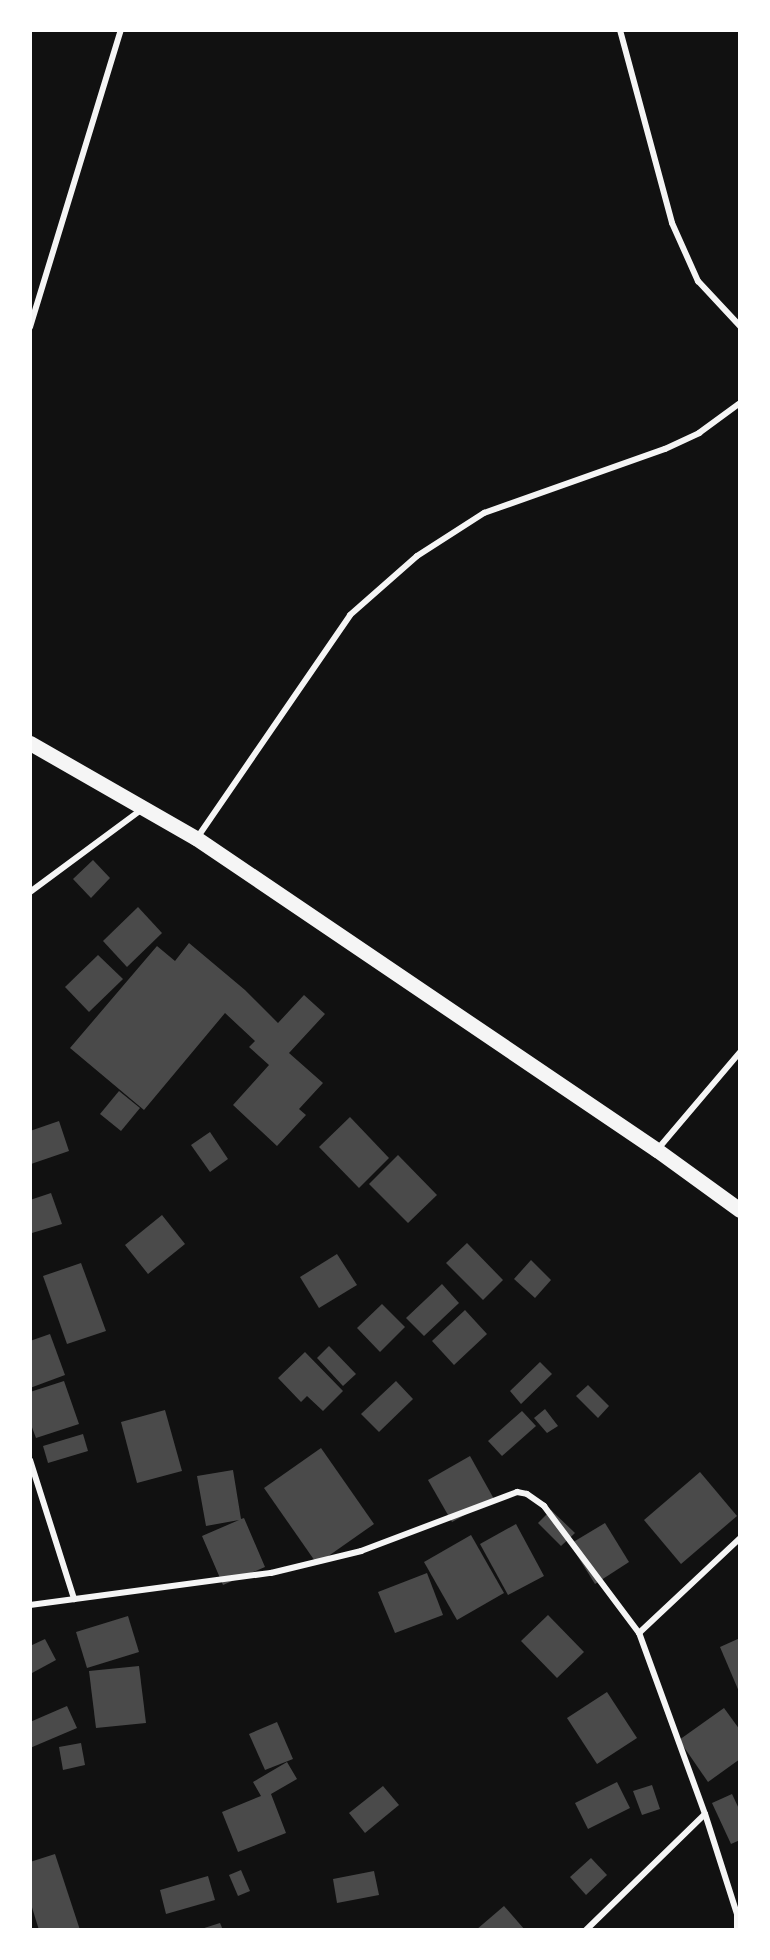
<!DOCTYPE html>
<style>
body{margin:0}
#map{position:relative;width:770px;height:1960px;overflow:hidden;background:#111;font-family:"Archivo Narrow",sans-serif}
div>[style]{position:absolute}
[style*='--x']{left:calc(var(--x)*1px);top:calc(var(--y)*1px);width:calc(var(--w)*1px);rotate:calc(var(--a)*1deg)}
.building>*{inset:0;background:#4a4a4a}
.minor>*{height:6px;margin:-3px;padding:0 3px;transform-origin:3px;border-radius:3px;background:#f5f5f5}
.primary>*{height:15px;margin:-7.5px;padding:0 7.5px;transform-origin:7.5px;border-radius:7.5px;background:#f5f5f5}
span{translate:-50% -50%;white-space:nowrap;text-align:center;line-height:1.15;-webkit-text-stroke:6px #fff;paint-order:stroke}
.frame{position:absolute;inset:0;border:32px solid #fff;pointer-events:none}
</style>
<div id="map">
<div class="building">
<i style="clip-path:polygon(93px 860px,110px 878px,91px 898px,73px 879px)"></i>
<i style="clip-path:polygon(138px 907px,162px 933px,127px 967px,103px 941px)"></i>
<i style="clip-path:polygon(189px 943px,245px 990px,278px 1023px,304px 995px,325px 1014px,289px 1053px,323px 1083px,299px 1109px,306px 1115px,277px 1146px,233px 1105px,269px 1065px,249px 1047px,255px 1041px,225px 1013px,144px 1110px,70px 1048px,157px 946px,175px 961px)"></i>
<i style="clip-path:polygon(98px 955px,123px 979px,89px 1012px,65px 987px)"></i>
<i style="clip-path:polygon(119px 1091px,140px 1108px,121px 1131px,100px 1114px)"></i>
<i style="clip-path:polygon(350px 1117px,389px 1158px,359px 1188px,319px 1147px)"></i>
<i style="clip-path:polygon(59px 1121px,69px 1151px,31px 1164px,30px 1131px)"></i>
<i style="clip-path:polygon(210px 1132px,228px 1159px,210px 1172px,191px 1145px)"></i>
<i style="clip-path:polygon(398px 1155px,437px 1195px,408px 1223px,369px 1184px)"></i>
<i style="clip-path:polygon(51px 1193px,62px 1224px,32px 1233px,30px 1200px)"></i>
<i style="clip-path:polygon(162px 1215px,185px 1244px,148px 1274px,125px 1245px)"></i>
<i style="clip-path:polygon(467px 1243px,503px 1280px,483px 1300px,446px 1263px)"></i>
<i style="clip-path:polygon(337px 1254px,357px 1285px,319px 1308px,300px 1277px)"></i>
<i style="clip-path:polygon(531px 1260px,551px 1280px,535px 1298px,514px 1279px)"></i>
<i style="clip-path:polygon(81px 1263px,106px 1331px,67px 1344px,43px 1276px)"></i>
<i style="clip-path:polygon(442px 1284px,459px 1303px,424px 1336px,406px 1318px)"></i>
<i style="clip-path:polygon(382px 1304px,405px 1327px,380px 1352px,357px 1328px)"></i>
<i style="clip-path:polygon(465px 1310px,487px 1334px,454px 1365px,432px 1341px)"></i>
<i style="clip-path:polygon(50px 1334px,65px 1375px,30px 1388px,30px 1341px)"></i>
<i style="clip-path:polygon(329px 1346px,356px 1374px,343px 1386px,317px 1358px)"></i>
<i style="clip-path:polygon(305px 1352px,343px 1391px,323px 1411px,307px 1396px,301px 1402px,278px 1378px)"></i>
<i style="clip-path:polygon(540px 1362px,552px 1374px,521px 1404px,510px 1391px)"></i>
<i style="clip-path:polygon(64px 1381px,79px 1424px,36px 1438px,30px 1422px,30px 1392px)"></i>
<i style="clip-path:polygon(396px 1381px,413px 1399px,379px 1432px,361px 1414px)"></i>
<i style="clip-path:polygon(588px 1385px,609px 1406px,598px 1418px,576px 1396px)"></i>
<i style="clip-path:polygon(545px 1409px,558px 1426px,547px 1433px,534px 1418px)"></i>
<i style="clip-path:polygon(165px 1410px,182px 1471px,137px 1483px,121px 1422px)"></i>
<i style="clip-path:polygon(522px 1411px,536px 1426px,502px 1456px,488px 1441px)"></i>
<i style="clip-path:polygon(83px 1434px,88px 1451px,48px 1463px,43px 1446px)"></i>
<i style="clip-path:polygon(321px 1448px,374px 1524px,317px 1564px,264px 1488px)"></i>
<i style="clip-path:polygon(470px 1456px,494px 1499px,452px 1522px,428px 1480px)"></i>
<i style="clip-path:polygon(233px 1470px,241px 1519px,244px 1518px,265px 1567px,223px 1585px,202px 1536px,239px 1520px,206px 1526px,197px 1476px)"></i>
<i style="clip-path:polygon(700px 1472px,737px 1516px,681px 1564px,644px 1520px)"></i>
<i style="clip-path:polygon(551px 1510px,575px 1533px,561px 1546px,538px 1523px)"></i>
<i style="clip-path:polygon(605px 1523px,629px 1562px,595px 1584px,570px 1544px)"></i>
<i style="clip-path:polygon(516px 1524px,544px 1576px,508px 1595px,480px 1544px)"></i>
<i style="clip-path:polygon(471px 1535px,504px 1593px,457px 1620px,424px 1562px)"></i>
<i style="clip-path:polygon(427px 1573px,443px 1615px,395px 1633px,378px 1592px)"></i>
<i style="clip-path:polygon(548px 1615px,584px 1652px,557px 1678px,521px 1641px)"></i>
<i style="clip-path:polygon(128px 1616px,139px 1652px,87px 1668px,76px 1632px)"></i>
<i style="clip-path:polygon(740px 1638px,740px 1694px,720px 1647px)"></i>
<i style="clip-path:polygon(45px 1639px,56px 1660px,32px 1673px,30px 1646px)"></i>
<i style="clip-path:polygon(139px 1666px,146px 1723px,96px 1728px,89px 1671px)"></i>
<i style="clip-path:polygon(607px 1692px,637px 1738px,597px 1764px,567px 1718px)"></i>
<i style="clip-path:polygon(67px 1706px,77px 1728px,30px 1748px,30px 1722px)"></i>
<i style="clip-path:polygon(724px 1708px,740px 1730px,740px 1759px,708px 1782px,679px 1740px)"></i>
<i style="clip-path:polygon(277px 1722px,293px 1759px,265px 1770px,249px 1734px)"></i>
<i style="clip-path:polygon(81px 1743px,85px 1765px,63px 1770px,59px 1747px)"></i>
<i style="clip-path:polygon(287px 1762px,297px 1779px,271px 1794px,286px 1833px,238px 1852px,222px 1812px,261px 1796px,253px 1782px)"></i>
<i style="clip-path:polygon(617px 1782px,630px 1808px,588px 1829px,575px 1803px)"></i>
<i style="clip-path:polygon(652px 1785px,660px 1809px,642px 1815px,633px 1791px)"></i>
<i style="clip-path:polygon(383px 1786px,399px 1805px,365px 1833px,349px 1813px)"></i>
<i style="clip-path:polygon(732px 1794px,740px 1811px,740px 1840px,731px 1844px,712px 1803px)"></i>
<i style="clip-path:polygon(55px 1854px,80px 1930px,39px 1930px,30px 1901px,30px 1862px)"></i>
<i style="clip-path:polygon(591px 1858px,607px 1875px,586px 1895px,570px 1877px)"></i>
<i style="clip-path:polygon(241px 1870px,250px 1891px,238px 1896px,229px 1875px)"></i>
<i style="clip-path:polygon(374px 1871px,379px 1895px,337px 1903px,333px 1879px)"></i>
<i style="clip-path:polygon(208px 1876px,215px 1900px,166px 1914px,160px 1890px)"></i>
<i style="clip-path:polygon(504px 1906px,525px 1930px,476px 1930px)"></i>
<i style="clip-path:polygon(220px 1923px,223px 1930px,198px 1930px)"></i>
</div>
<div class="minor">
<i style="--x:620;--y:30;--w:200;--a:74.9"></i>
<i style="--x:672;--y:223;--w:64;--a:65.9"></i>
<i style="--x:698;--y:281;--w:62;--a:47"></i>
<i style="--x:30;--y:327;--w:311;--a:-73"></i>
<i style="--x:197;--y:838;--w:270;--a:-55.5"></i>
<i style="--x:350;--y:615;--w:89;--a:-41.4"></i>
<i style="--x:417;--y:556;--w:80;--a:-32.7"></i>
<i style="--x:484;--y:513;--w:192;--a:-19.5"></i>
<i style="--x:665;--y:449;--w:38;--a:-25"></i>
<i style="--x:699;--y:433;--w:51;--a:-36.2"></i>
<i style="--x:30;--y:892;--w:139;--a:-36.5"></i>
<i style="--x:657;--y:1150;--w:128;--a:-49.7"></i>
<i style="--x:30;--y:1460;--w:146;--a:72.4"></i>
<i style="--x:30;--y:1605;--w:243;--a:-7.6"></i>
<i style="--x:271;--y:1573;--w:93;--a:-13.7"></i>
<i style="--x:361;--y:1551;--w:167;--a:-20.7"></i>
<i style="--x:517;--y:1492;--w:10;--a:11"></i>
<i style="--x:527;--y:1494;--w:21;--a:35"></i>
<i style="--x:544;--y:1506;--w:159;--a:53.2"></i>
<i style="--x:586;--y:1930;--w:166;--a:-44.3"></i>
<i style="--x:737;--y:1930;--w:16;--a:-90"></i>
<i style="--x:737;--y:1914;--w:105;--a:-107.7"></i>
<i style="--x:705;--y:1814;--w:193;--a:-110"></i>
<i style="--x:639;--y:1633;--w:139;--a:-43.2"></i>
</div>
<div class="primary">
<i style="--x:30;--y:743;--w:191;--a:29.8"></i>
<i style="--x:196;--y:838;--w:557;--a:34.09"></i>
<i style="--x:657;--y:1150;--w:102;--a:35.9"></i>
</div>
<div class="frame"></div>
</div>
